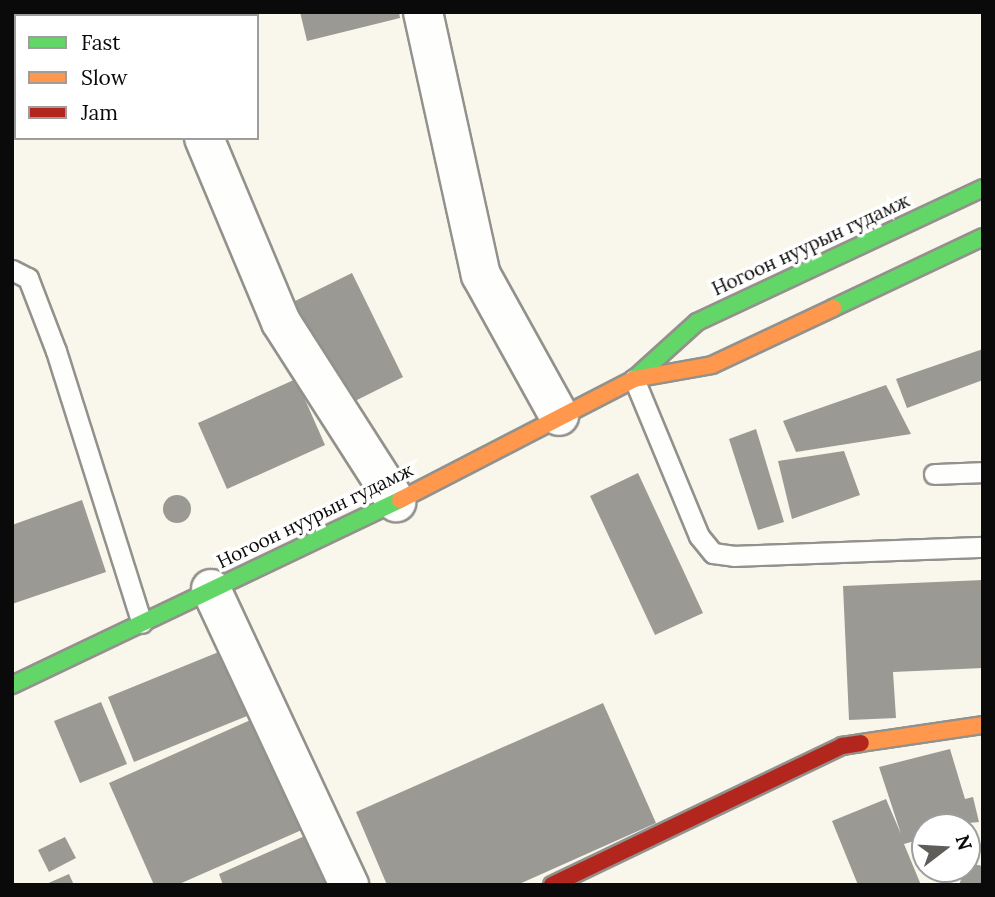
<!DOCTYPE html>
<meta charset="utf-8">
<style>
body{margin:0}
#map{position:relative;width:995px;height:897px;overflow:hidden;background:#f9f7ec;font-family:Lora,serif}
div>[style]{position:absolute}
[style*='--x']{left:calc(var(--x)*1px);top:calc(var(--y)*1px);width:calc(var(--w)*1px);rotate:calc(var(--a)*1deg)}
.building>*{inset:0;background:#9b9993}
.round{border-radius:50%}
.roads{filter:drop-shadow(2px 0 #92918c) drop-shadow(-2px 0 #92918c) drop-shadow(0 2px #92918c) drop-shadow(0 -2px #92918c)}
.lane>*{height:19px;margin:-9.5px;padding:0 9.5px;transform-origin:9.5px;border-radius:9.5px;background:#fefefc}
.street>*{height:38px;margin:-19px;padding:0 19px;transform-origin:19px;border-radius:19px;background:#fefefc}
.fast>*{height:16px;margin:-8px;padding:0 8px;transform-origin:8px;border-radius:8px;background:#63d668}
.slow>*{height:16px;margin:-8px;padding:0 8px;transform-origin:8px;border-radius:8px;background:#ff974d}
.jam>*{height:16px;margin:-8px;padding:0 8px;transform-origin:8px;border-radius:8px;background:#b3261e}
span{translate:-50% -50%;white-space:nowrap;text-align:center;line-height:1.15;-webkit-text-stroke:7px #fff;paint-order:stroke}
.street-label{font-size:19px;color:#0a0a0a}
.frame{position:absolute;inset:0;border:14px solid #0a0a0a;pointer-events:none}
.legend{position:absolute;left:14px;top:14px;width:245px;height:126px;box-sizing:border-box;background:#fff;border:2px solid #9d9d9d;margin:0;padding:9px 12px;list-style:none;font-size:21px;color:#0a0a0a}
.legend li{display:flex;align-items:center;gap:14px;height:35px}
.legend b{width:35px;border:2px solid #9d9d9d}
.north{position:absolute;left:911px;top:813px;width:70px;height:70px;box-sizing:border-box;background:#fff;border:2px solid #9d9d9d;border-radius:50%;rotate:73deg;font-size:19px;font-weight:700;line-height:28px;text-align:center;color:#0a0a0a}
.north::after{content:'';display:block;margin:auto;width:24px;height:32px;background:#5e5d59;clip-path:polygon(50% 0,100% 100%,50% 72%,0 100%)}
</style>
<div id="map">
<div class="building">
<i style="clip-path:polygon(300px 12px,399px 12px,400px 18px,307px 41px)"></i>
<i style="clip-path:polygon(352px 273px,403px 377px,343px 407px,291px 303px)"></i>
<i style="clip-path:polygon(983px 349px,983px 380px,907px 408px,896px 379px)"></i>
<i style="clip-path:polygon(296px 379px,325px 445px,227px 489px,198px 423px)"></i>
<i style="clip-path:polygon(886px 385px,911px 434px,796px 452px,783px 421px)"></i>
<i style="clip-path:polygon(756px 429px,784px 522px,758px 530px,729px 439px)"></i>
<i style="clip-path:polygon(844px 451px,860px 495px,792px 519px,778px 461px)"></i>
<i style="clip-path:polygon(638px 473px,703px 613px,655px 635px,590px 496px)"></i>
<i class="round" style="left:163px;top:495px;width:28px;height:28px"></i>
<i style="clip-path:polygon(82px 500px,106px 572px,12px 604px,12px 525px)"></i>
<i style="clip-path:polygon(983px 580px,983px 668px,893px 672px,896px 718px,849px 720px,843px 586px)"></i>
<i style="clip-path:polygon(226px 649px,252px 714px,134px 762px,108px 697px)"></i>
<i style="clip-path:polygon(101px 702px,127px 764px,80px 783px,54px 721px)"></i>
<i style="clip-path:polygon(603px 703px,656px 823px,517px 885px,387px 885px,356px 812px)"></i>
<i style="clip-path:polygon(255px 718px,304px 829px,177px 885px,154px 885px,109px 783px)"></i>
<i style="clip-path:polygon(950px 749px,965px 799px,973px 797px,979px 822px,925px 827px,925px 838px,904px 844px,921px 885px,858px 885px,832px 821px,886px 799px,901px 834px,879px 767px)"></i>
<i style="clip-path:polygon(307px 835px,329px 885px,223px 885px,219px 874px)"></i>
<i style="clip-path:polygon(65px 837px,76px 858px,49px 872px,38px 850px)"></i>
<i style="clip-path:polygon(967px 863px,983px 866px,983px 885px,959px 885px)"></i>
<i style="clip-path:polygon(69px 874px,74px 885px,44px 885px)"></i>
</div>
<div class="roads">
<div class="lane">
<i style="--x:12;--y:61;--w:20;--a:90"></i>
<i style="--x:12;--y:270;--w:18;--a:27"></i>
<i style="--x:28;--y:278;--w:78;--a:69"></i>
<i style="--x:56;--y:351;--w:285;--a:72.5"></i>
<i style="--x:634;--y:379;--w:170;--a:67.5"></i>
<i style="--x:699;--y:536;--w:22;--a:51"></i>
<i style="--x:713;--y:553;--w:21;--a:8"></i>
<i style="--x:734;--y:556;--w:249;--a:-2.1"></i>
<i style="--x:934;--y:474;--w:49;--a:-2.3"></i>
</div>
<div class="street">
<i style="--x:164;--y:12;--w:4;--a:76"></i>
<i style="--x:423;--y:12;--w:269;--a:77.6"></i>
<i style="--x:481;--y:275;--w:161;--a:61"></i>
<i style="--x:204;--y:138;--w:199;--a:67.3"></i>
<i style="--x:281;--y:322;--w:214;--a:57.4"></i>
<i style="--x:211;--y:589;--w:327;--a:65"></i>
</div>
<div class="fast">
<i style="--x:833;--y:308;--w:166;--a:-25.3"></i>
<i style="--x:634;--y:379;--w:85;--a:-42.1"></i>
<i style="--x:697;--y:322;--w:316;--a:-25.1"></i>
<i style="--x:12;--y:685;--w:430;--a:-25.5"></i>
</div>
<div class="slow">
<i style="--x:400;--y:500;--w:263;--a:-27.3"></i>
<i style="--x:634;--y:379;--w:79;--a:-10.2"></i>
<i style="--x:712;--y:365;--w:134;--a:-25.2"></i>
<i style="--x:861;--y:743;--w:123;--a:-8.4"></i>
</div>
<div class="jam">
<i style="--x:552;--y:885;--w:322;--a:-25.6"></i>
<i style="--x:842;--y:746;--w:19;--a:-9"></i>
</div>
</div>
<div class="street-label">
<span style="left:811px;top:245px;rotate:-25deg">Ногоон нуурын гудамж</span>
<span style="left:315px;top:516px;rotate:-26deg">Ногоон нуурын гудамж</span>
</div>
<div class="frame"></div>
<ul class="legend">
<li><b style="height:9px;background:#63d668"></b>Fast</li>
<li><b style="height:9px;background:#ff974d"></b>Slow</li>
<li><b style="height:9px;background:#b3261e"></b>Jam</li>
</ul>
<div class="north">N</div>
</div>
